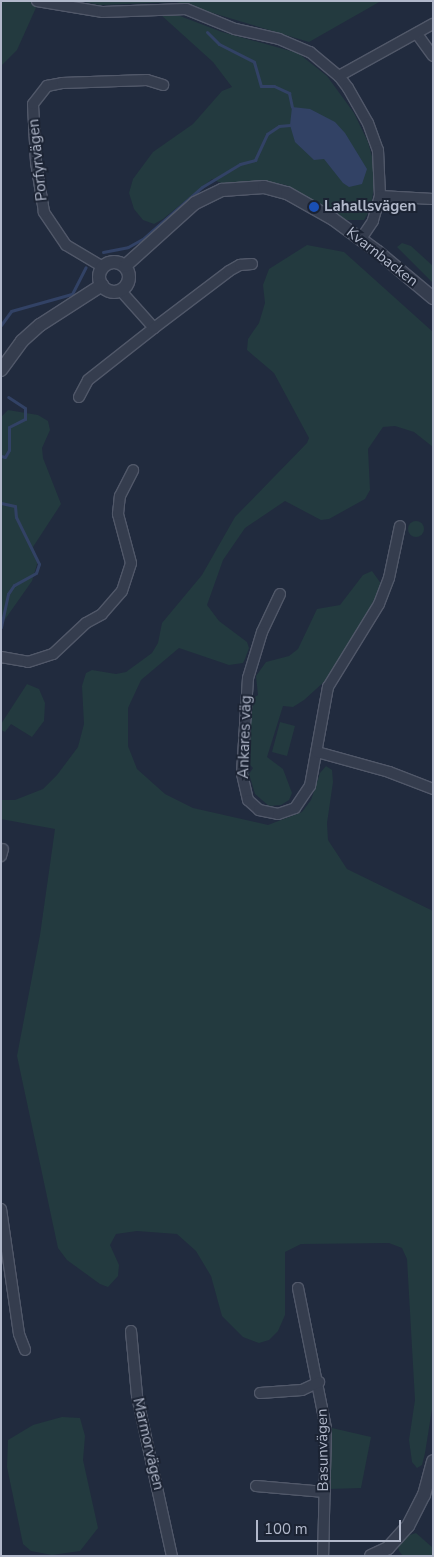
<!DOCTYPE html>
<meta charset="utf-8">
<style>
body{margin:0}
#map{position:relative;width:434px;height:1557px;overflow:hidden;background:#212b3e;font-family:"Nunito Sans",sans-serif}
div>[style]{position:absolute}
[style*='--x']{left:calc(var(--x)*1px);top:calc(var(--y)*1px);width:calc(var(--w)*1px);rotate:calc(var(--a)*1deg)}
.green>*{inset:0;background:#233a3f}
.round{border-radius:50%}
.water>*{inset:0;background:#324265}
.stream>*{height:3px;margin:-1.5px;padding:0 1.5px;transform-origin:1.5px;border-radius:1.5px;background:#324265}
.roads{filter:drop-shadow(1px 0 #515869) drop-shadow(-1px 0 #515869) drop-shadow(0 1px #515869) drop-shadow(0 -1px #515869)}
.minor>*{height:10px;margin:-5px;padding:0 5px;transform-origin:5px;border-radius:5px;background:#353d4e}
.tertiary>*{height:12px;margin:-6px;padding:0 6px;transform-origin:6px;border-radius:6px;background:#353d4e}
.tertiary>.ring{margin:-6px;padding:0;box-sizing:content-box;background:none;border:12px solid #353d4e;border-radius:50%}
.dots>*{width:14px;height:14px;translate:-50% -50%;box-sizing:border-box;border:2px solid #1b2333;border-radius:50%}
span{translate:-50% -50%;white-space:nowrap;text-align:center;line-height:1.15;-webkit-text-stroke:4px #1b2333;paint-order:stroke}
.street-label{font-size:15px;color:#b1b8ca}
.poi-label{font-size:15px;color:#b1b8ca;font-weight:700}
.left{translate:0 -50%;text-align:left}
.frame{position:absolute;inset:0;border:2px solid #b1b8ca;pointer-events:none}
.scale{position:absolute;left:256px;top:1520px;width:145px;height:22px;box-sizing:border-box;border:2px solid #b1b8ca;border-top:0;padding-left:6px;font-size:15px;line-height:18px;white-space:nowrap;color:#b1b8ca;-webkit-text-stroke:4px #1b2333;paint-order:stroke}
</style>
<div id="map">
<div class="green">
<i style="clip-path:polygon(1px 1px,39px 1px,17px 50px,1px 66px)"></i>
<i style="clip-path:polygon(80px 1px,381px 1px,309px 42px,176px 2px,100px 5px)"></i>
<i style="clip-path:polygon(161px 15px,180px 16px,222px 32px,298px 53px,327px 76px,354px 113px,368px 142px,376px 171px,371px 208px,364px 220px,346px 220px,286px 185px,260px 180px,223px 184px,212px 179px,163px 219px,154px 224px,143px 220px,134px 209px,129px 193px,133px 179px,153px 152px,193px 124px,222px 91px,232px 87px,213px 62px)"></i>
<i style="clip-path:polygon(402px 243px,411px 246px,433px 266px,433px 283px,397px 247px)"></i>
<i style="clip-path:polygon(307px 245px,344px 252px,433px 332px,433px 447px,414px 432px,395px 426px,383px 427px,368px 449px,370px 490px,365px 499px,329px 519px,321px 520px,285px 501px,245px 528px,223px 560px,207px 605px,219px 621px,247px 642px,249px 648px,245px 659px,243px 663px,229px 665px,179px 648px,141px 680px,128px 708px,128px 746px,137px 769px,165px 794px,193px 808px,268px 825px,302px 812px,311px 800px,320px 773px,326px 766px,332px 770px,333px 782px,327px 823px,328px 840px,347px 869px,433px 911px,433px 1403px,425px 1453px,422px 1465px,417px 1468px,412px 1462px,409px 1440px,415px 1400px,407px 1259px,402px 1248px,389px 1243px,301px 1244px,285px 1252px,285px 1315px,278px 1331px,269px 1340px,259px 1343px,243px 1337px,222px 1316px,211px 1276px,196px 1251px,177px 1234px,137px 1231px,116px 1234px,110px 1245px,119px 1265px,118px 1276px,108px 1287px,100px 1284px,67px 1260px,58px 1248px,17px 1056px,40px 935px,55px 829px,1px 819px,1px 800px,15px 800px,43px 789px,57px 775px,78px 747px,84px 724px,82px 686px,86px 673px,92px 670px,116px 674px,126px 672px,152px 653px,158px 643px,162px 623px,202px 575px,235px 517px,307px 443px,309px 438px,274px 373px,247px 350px,248px 339px,259px 323px,265px 303px,263px 285px,269px 269px)"></i>
<i style="clip-path:polygon(8px 410px,38px 415px,48px 421px,50px 430px,42px 448px,43px 458px,61px 504px,33px 547px,38px 561px,32px 581px,1px 625px,1px 417px)"></i>
<i class="round" style="left:408px;top:521px;width:16px;height:16px"></i>
<i style="clip-path:polygon(372px 571px,382px 585px,373px 608px,325px 681px,304px 700px,293px 707px,283px 706px,267px 757px,283px 769px,292px 793px,289px 800px,281px 805px,269px 806px,255px 794px,249px 774px,253px 768px,249px 764px,250px 700px,258px 695px,256px 676px,266px 662px,289px 656px,298px 649px,317px 609px,340px 605px,363px 575px)"></i>
<i style="clip-path:polygon(27px 684px,39px 689px,45px 703px,44px 721px,32px 737px,11px 724px,5px 732px,1px 730px,1px 724px)"></i>
<i style="clip-path:polygon(280px 722px,295px 726px,287px 756px,272px 752px)"></i>
<i style="clip-path:polygon(62px 1417px,80px 1418px,85px 1436px,83px 1460px,98px 1528px,80px 1551px,52px 1555px,31px 1551px,23px 1544px,7px 1467px,8px 1440px,33px 1425px)"></i>
<i style="clip-path:polygon(332px 1428px,371px 1437px,361px 1488px,329px 1489px)"></i>
<i style="clip-path:polygon(416px 1533px,433px 1548px,433px 1556px,403px 1556px,399px 1551px,398px 1547px,407px 1536px)"></i>
</div>
<div class="water">
<i style="clip-path:polygon(292px 107px,310px 109px,335px 122px,345px 133px,367px 169px,362px 184px,349px 187px,343px 183px,324px 159px,314px 160px,295px 142px,290px 125px)"></i>
</div>
<div class="stream">
<i style="--x:207;--y:32;--w:17;--a:45"></i>
<i style="--x:219;--y:44;--w:39;--a:27"></i>
<i style="--x:254;--y:62;--w:25;--a:74"></i>
<i style="--x:261;--y:86;--w:13;--a:0"></i>
<i style="--x:274;--y:86;--w:17;--a:25"></i>
<i style="--x:289;--y:93;--w:14;--a:78"></i>
<i style="--x:103;--y:252;--w:25;--a:-11"></i>
<i style="--x:128;--y:247;--w:18;--a:-29"></i>
<i style="--x:144;--y:238;--w:77;--a:-41.3"></i>
<i style="--x:202;--y:187;--w:44;--a:-31.2"></i>
<i style="--x:240;--y:164;--w:16;--a:-15"></i>
<i style="--x:255;--y:160;--w:29;--a:-65"></i>
<i style="--x:267;--y:134;--w:14;--a:-34"></i>
<i style="--x:279;--y:126;--w:11;--a:-5"></i>
<i style="--x:1;--y:325;--w:17;--a:-54"></i>
<i style="--x:11;--y:311;--w:63;--a:-15.6"></i>
<i style="--x:72;--y:294;--w:30;--a:-63"></i>
<i style="--x:1;--y:456;--w:4;--a:14"></i>
<i style="--x:5;--y:457;--w:8;--a:-60"></i>
<i style="--x:9;--y:450;--w:23;--a:-90"></i>
<i style="--x:9;--y:427;--w:18;--a:-27"></i>
<i style="--x:25;--y:419;--w:11;--a:-90"></i>
<i style="--x:25;--y:408;--w:20;--a:-147"></i>
<i style="--x:1;--y:503;--w:14;--a:12"></i>
<i style="--x:15;--y:506;--w:11;--a:85"></i>
<i style="--x:16;--y:517;--w:52;--a:63.9"></i>
<i style="--x:39;--y:564;--w:9;--a:108"></i>
<i style="--x:36;--y:573;--w:25;--a:151"></i>
<i style="--x:14;--y:585;--w:11;--a:124"></i>
<i style="--x:8;--y:594;--w:34;--a:102"></i>
</div>
<div class="roads">
<div class="minor">
<i style="--x:37;--y:1;--w:67;--a:9.5"></i>
<i style="--x:103;--y:12;--w:83;--a:-2.1"></i>
<i style="--x:186;--y:9;--w:53;--a:22.2"></i>
<i style="--x:235;--y:29;--w:45;--a:12.8"></i>
<i style="--x:279;--y:39;--w:34;--a:23"></i>
<i style="--x:310;--y:52;--w:38;--a:40"></i>
<i style="--x:339;--y:76;--w:15;--a:53"></i>
<i style="--x:348;--y:88;--w:40;--a:60.3"></i>
<i style="--x:368;--y:123;--w:29;--a:70"></i>
<i style="--x:378;--y:150;--w:46;--a:87.5"></i>
<i style="--x:380;--y:196;--w:26;--a:106"></i>
<i style="--x:373;--y:221;--w:22;--a:124"></i>
<i style="--x:417;--y:34;--w:27;--a:54"></i>
<i style="--x:339;--y:76;--w:107;--a:-29"></i>
<i style="--x:380;--y:196;--w:53;--a:3.2"></i>
<i style="--x:103;--y:267;--w:43;--a:-149.3"></i>
<i style="--x:66;--y:245;--w:40;--a:-124"></i>
<i style="--x:44;--y:212;--w:51;--a:-99.1"></i>
<i style="--x:36;--y:162;--w:58;--a:-93"></i>
<i style="--x:33;--y:104;--w:23;--a:-52"></i>
<i style="--x:47;--y:86;--w:15;--a:-11"></i>
<i style="--x:62;--y:83;--w:85;--a:-2"></i>
<i style="--x:147;--y:80;--w:17;--a:17"></i>
<i style="--x:120;--y:290;--w:51;--a:48.2"></i>
<i style="--x:79;--y:397;--w:19;--a:-62"></i>
<i style="--x:88;--y:380;--w:84;--a:-38.2"></i>
<i style="--x:154;--y:328;--w:94;--a:-37.2"></i>
<i style="--x:229;--y:271;--w:13;--a:-29"></i>
<i style="--x:240;--y:265;--w:12;--a:-5"></i>
<i style="--x:280;--y:594;--w:42;--a:115.3"></i>
<i style="--x:262;--y:632;--w:48;--a:106.9"></i>
<i style="--x:248;--y:678;--w:96;--a:93.6"></i>
<i style="--x:242;--y:774;--w:27;--a:77"></i>
<i style="--x:248;--y:800;--w:15;--a:42"></i>
<i style="--x:259;--y:810;--w:19;--a:12"></i>
<i style="--x:278;--y:814;--w:18;--a:-19"></i>
<i style="--x:295;--y:808;--w:27;--a:-56"></i>
<i style="--x:310;--y:786;--w:101;--a:-79.7"></i>
<i style="--x:328;--y:687;--w:97;--a:-58.4"></i>
<i style="--x:379;--y:604;--w:28;--a:-69"></i>
<i style="--x:389;--y:578;--w:53;--a:-78.1"></i>
<i style="--x:1;--y:657;--w:27;--a:10"></i>
<i style="--x:28;--y:662;--w:26;--a:-18"></i>
<i style="--x:53;--y:654;--w:45;--a:-43.2"></i>
<i style="--x:86;--y:623;--w:18;--a:-29"></i>
<i style="--x:102;--y:614;--w:30;--a:-49"></i>
<i style="--x:122;--y:591;--w:29;--a:-72"></i>
<i style="--x:131;--y:563;--w:51;--a:-104.9"></i>
<i style="--x:118;--y:514;--w:18;--a:-84"></i>
<i style="--x:120;--y:496;--w:29;--a:-63"></i>
<i style="--x:317;--y:752;--w:75;--a:15.5"></i>
<i style="--x:389;--y:772;--w:47;--a:21.1"></i>
<i style="--x:1;--y:856;--w:7;--a:-74"></i>
<i style="--x:1;--y:1209;--w:126;--a:81.8"></i>
<i style="--x:19;--y:1334;--w:17;--a:69"></i>
<i style="--x:298;--y:1288;--w:143;--a:78.7"></i>
<i style="--x:326;--y:1428;--w:128;--a:91.3"></i>
<i style="--x:131;--y:1331;--w:65;--a:84.7"></i>
<i style="--x:137;--y:1396;--w:164;--a:77.7"></i>
<i style="--x:260;--y:1393;--w:42;--a:-4.1"></i>
<i style="--x:302;--y:1390;--w:19;--a:-25"></i>
<i style="--x:256;--y:1486;--w:69;--a:5"></i>
</div>
<div class="tertiary">
<i class="ring" style="left:99px;top:262px;width:18px;height:18px"></i>
<i style="--x:125;--y:266;--w:94;--a:-42"></i>
<i style="--x:195;--y:203;--w:30;--a:-26"></i>
<i style="--x:222;--y:190;--w:42;--a:-4.1"></i>
<i style="--x:264;--y:187;--w:24;--a:15"></i>
<i style="--x:287;--y:193;--w:53;--a:29.5"></i>
<i style="--x:333;--y:219;--w:56;--a:36.3"></i>
<i style="--x:378;--y:252;--w:72;--a:39.9"></i>
<i style="--x:1;--y:370;--w:36;--a:-54"></i>
<i style="--x:22;--y:341;--w:24;--a:-42"></i>
<i style="--x:40;--y:325;--w:74;--a:-32.8"></i>
<i style="--x:371;--y:1556;--w:19;--a:-25"></i>
<i style="--x:388;--y:1548;--w:30;--a:-48"></i>
<i style="--x:408;--y:1526;--w:35;--a:-63"></i>
<i style="--x:424;--y:1495;--w:35;--a:-75"></i>
</div>
</div>
<div class="dots">
<i style="left:314px;top:207px;background:#1a4fb4"></i>
</div>
<div class="street-label">
<span style="left:38px;top:160px;rotate:-96deg">Porfyrvägen</span>
<span style="left:382px;top:257px;rotate:38deg">Kvarnbacken</span>
<span style="left:245px;top:737px;rotate:-88deg">Ankares väg</span>
<span style="left:148px;top:1444px;rotate:77deg">Marmorvägen</span>
<span style="left:323px;top:1450px;rotate:-91deg">Basunvägen</span>
</div>
<div class="poi-label">
<span class="left" style="left:324px;top:207px">Lahallsvägen</span>
</div>
<div class="frame"></div>
<div class="scale">100 m</div>
</div>
